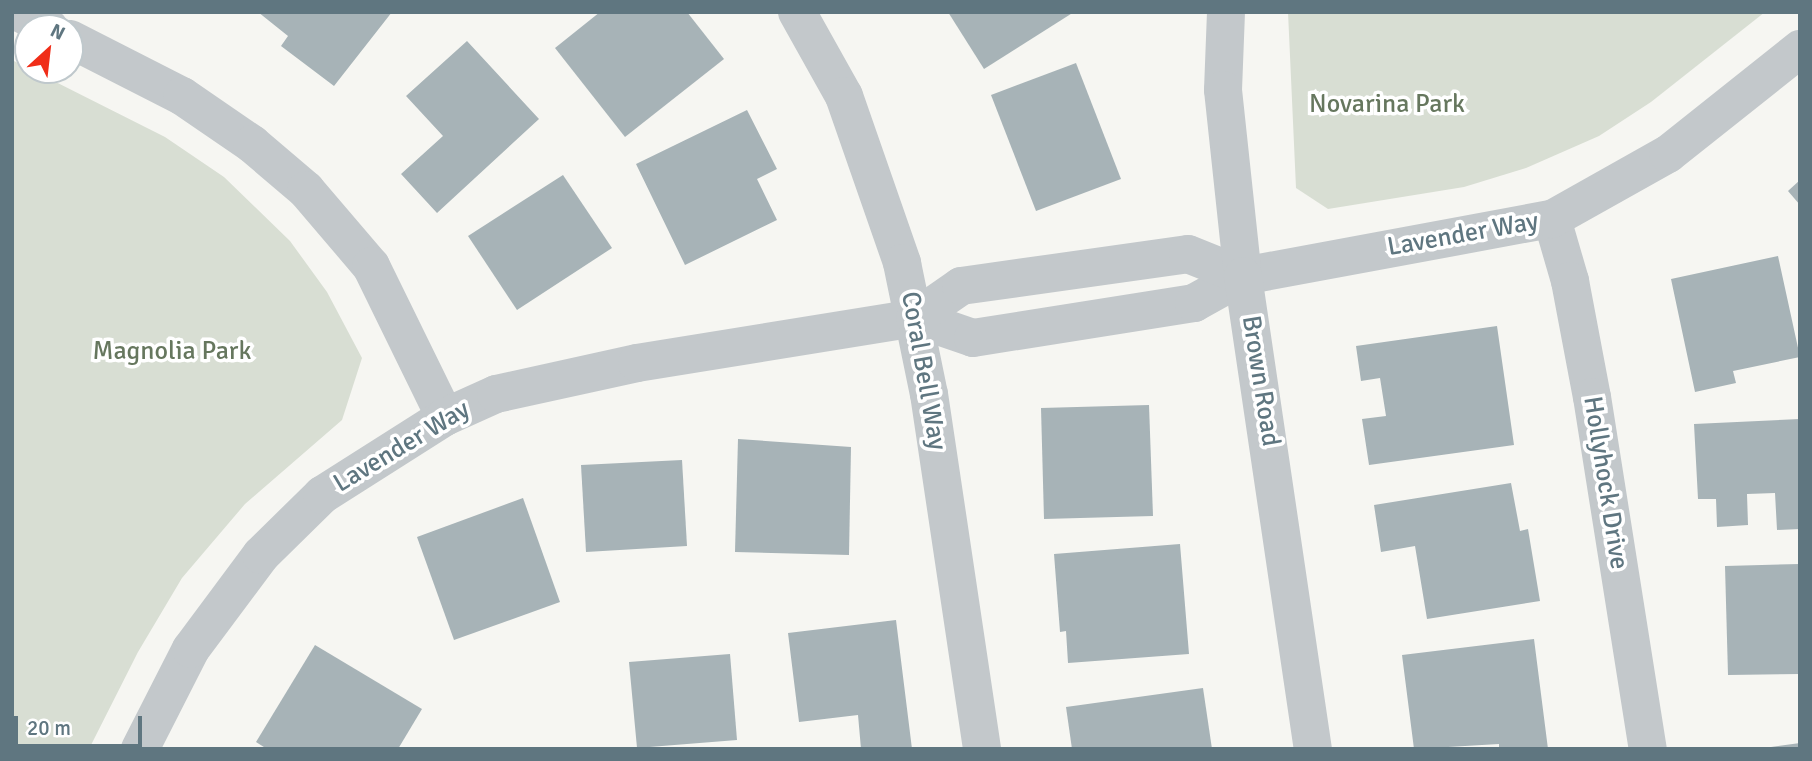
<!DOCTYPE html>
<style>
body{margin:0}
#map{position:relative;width:1812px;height:761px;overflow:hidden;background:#f6f6f2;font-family:Signika,sans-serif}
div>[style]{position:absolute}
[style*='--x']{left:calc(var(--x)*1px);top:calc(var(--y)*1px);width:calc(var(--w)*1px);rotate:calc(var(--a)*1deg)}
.green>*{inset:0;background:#d8ded3}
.building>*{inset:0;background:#a7b3b7}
.minor>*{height:38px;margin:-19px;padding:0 19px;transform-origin:19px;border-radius:19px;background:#c3c8cb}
.tertiary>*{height:38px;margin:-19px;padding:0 19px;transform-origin:19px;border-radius:19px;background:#c3c8cb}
span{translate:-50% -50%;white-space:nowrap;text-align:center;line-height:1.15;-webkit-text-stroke:7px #fff;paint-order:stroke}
.park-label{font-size:26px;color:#66775e}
.street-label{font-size:26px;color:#5f7680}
.frame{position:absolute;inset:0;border:14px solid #5f7680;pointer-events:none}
.north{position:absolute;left:14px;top:14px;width:70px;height:70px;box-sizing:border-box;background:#fff;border:2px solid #bfc8cc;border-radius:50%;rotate:27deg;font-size:19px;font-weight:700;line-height:28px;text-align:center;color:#5f7680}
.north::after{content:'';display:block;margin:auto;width:24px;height:32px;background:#f02d18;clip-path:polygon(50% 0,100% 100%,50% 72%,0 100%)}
.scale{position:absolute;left:14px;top:716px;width:128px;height:32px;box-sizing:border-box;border:4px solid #5f7680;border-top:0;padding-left:9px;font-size:21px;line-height:24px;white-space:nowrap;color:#5f7680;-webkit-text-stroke:5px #fff;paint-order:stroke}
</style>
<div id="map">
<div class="green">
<i style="clip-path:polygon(1288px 12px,1765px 12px,1651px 102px,1599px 136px,1526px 168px,1464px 187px,1328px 209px,1296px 188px)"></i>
<i style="clip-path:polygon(12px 60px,165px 137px,224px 177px,290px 241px,327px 292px,362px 358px,342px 420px,245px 504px,182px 578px,138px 652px,89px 749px,12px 749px)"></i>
</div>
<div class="building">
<i style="clip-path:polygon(258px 12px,392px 12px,334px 86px,281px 46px,288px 36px)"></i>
<i style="clip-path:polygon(600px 12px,687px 12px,724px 59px,625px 137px,555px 48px)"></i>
<i style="clip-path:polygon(948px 12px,1074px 12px,984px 69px)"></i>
<i style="clip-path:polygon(467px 41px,539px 119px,437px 213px,401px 174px,443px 136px,406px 96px)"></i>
<i style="clip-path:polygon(1076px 63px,1121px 179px,1036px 211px,991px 95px)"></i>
<i style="clip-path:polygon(747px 110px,777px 169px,757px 179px,777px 220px,685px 265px,636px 164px)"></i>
<i style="clip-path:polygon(563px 175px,612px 248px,517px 310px,468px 236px)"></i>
<i style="clip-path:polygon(1800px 180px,1800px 205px,1788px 191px)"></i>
<i style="clip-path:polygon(1778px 256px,1800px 357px,1733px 371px,1736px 383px,1695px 392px,1671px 279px)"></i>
<i style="clip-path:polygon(1497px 326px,1514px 445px,1369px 465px,1362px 419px,1386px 416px,1380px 378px,1361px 381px,1356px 346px)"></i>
<i style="clip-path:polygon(1149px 405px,1153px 516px,1044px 519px,1041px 408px)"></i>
<i style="clip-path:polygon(1800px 419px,1800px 529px,1777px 530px,1775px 493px,1747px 494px,1748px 525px,1717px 527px,1716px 499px,1698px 499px,1694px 424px)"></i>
<i style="clip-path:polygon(738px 439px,851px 447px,849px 555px,735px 552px)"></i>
<i style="clip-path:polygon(682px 460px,687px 546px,586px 552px,581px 465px)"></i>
<i style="clip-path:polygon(1511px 483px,1520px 531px,1528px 529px,1540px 601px,1427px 619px,1415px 546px,1381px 552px,1374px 505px)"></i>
<i style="clip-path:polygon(523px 498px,560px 602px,454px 640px,417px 537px)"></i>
<i style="clip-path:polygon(1180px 544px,1189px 654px,1068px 663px,1066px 631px,1060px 632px,1054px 554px)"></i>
<i style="clip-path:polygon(1800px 564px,1800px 674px,1728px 675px,1725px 566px)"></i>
<i style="clip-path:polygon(896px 620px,912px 749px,861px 749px,858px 715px,799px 722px,788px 633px)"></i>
<i style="clip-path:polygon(1534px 639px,1548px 749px,1499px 749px,1499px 744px,1414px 749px,1402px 655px)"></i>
<i style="clip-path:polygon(315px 645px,422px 709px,398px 749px,267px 749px,256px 742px)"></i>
<i style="clip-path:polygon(730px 654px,737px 740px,637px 748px,629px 662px)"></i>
<i style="clip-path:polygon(1203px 688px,1212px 749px,1072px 749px,1066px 707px)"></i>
<i style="clip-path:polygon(1800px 743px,1800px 749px,1771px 749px,1771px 747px)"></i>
</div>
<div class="minor">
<i style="--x:18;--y:12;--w:35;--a:27"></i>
<i style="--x:797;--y:12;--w:96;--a:60.8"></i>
<i style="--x:844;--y:96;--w:177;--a:70.8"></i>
<i style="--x:902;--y:263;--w:134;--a:78.4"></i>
<i style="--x:929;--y:394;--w:359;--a:81.5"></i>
<i style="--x:70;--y:39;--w:126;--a:27"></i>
<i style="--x:182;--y:96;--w:85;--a:34.4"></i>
<i style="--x:252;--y:144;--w:71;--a:40.4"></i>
<i style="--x:306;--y:190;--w:100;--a:49.5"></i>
<i style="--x:371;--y:266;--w:168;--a:63.9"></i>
<i style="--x:1552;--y:219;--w:65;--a:73.8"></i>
<i style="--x:1570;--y:281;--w:118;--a:79.3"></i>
<i style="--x:1592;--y:397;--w:356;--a:81"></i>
<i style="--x:915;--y:318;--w:61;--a:19"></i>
<i style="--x:973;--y:338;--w:224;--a:-9"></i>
<i style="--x:1194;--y:303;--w:56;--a:-28.9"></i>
<i style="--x:1243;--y:276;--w:314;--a:-10.5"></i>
<i style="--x:1552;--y:219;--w:133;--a:-29.3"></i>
<i style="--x:1668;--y:154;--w:169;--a:-38.5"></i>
<i style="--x:140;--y:749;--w:112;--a:-63"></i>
<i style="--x:191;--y:649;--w:117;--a:-53.3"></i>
<i style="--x:261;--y:555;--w:86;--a:-44.5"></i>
<i style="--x:322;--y:495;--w:146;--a:-32.4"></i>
<i style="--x:445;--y:417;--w:56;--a:-24.3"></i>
<i style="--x:496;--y:394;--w:144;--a:-12.4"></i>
<i style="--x:637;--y:363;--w:282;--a:-9.2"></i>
<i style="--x:915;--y:318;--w:56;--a:-34.8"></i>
<i style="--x:961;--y:286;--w:229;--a:-8"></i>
<i style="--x:1188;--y:254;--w:59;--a:21.8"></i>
</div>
<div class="tertiary">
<i style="--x:1226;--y:12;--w:78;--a:92.2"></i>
<i style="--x:1223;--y:90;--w:187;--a:83.9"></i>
<i style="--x:1243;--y:276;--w:478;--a:81.6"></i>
</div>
<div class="park-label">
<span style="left:1387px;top:105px">Novarina Park</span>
<span style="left:172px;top:352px">Magnolia Park</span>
</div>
<div class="street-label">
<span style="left:1463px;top:235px;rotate:-10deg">Lavender Way</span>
<span style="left:923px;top:371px;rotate:80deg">Coral Bell Way</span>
<span style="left:1260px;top:381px;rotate:81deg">Brown Road</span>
<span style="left:402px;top:447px;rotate:-31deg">Lavender Way</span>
<span style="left:1605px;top:483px;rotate:81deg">Hollyhock Drive</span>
</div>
<div class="frame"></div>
<div class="north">N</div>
<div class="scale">20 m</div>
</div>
